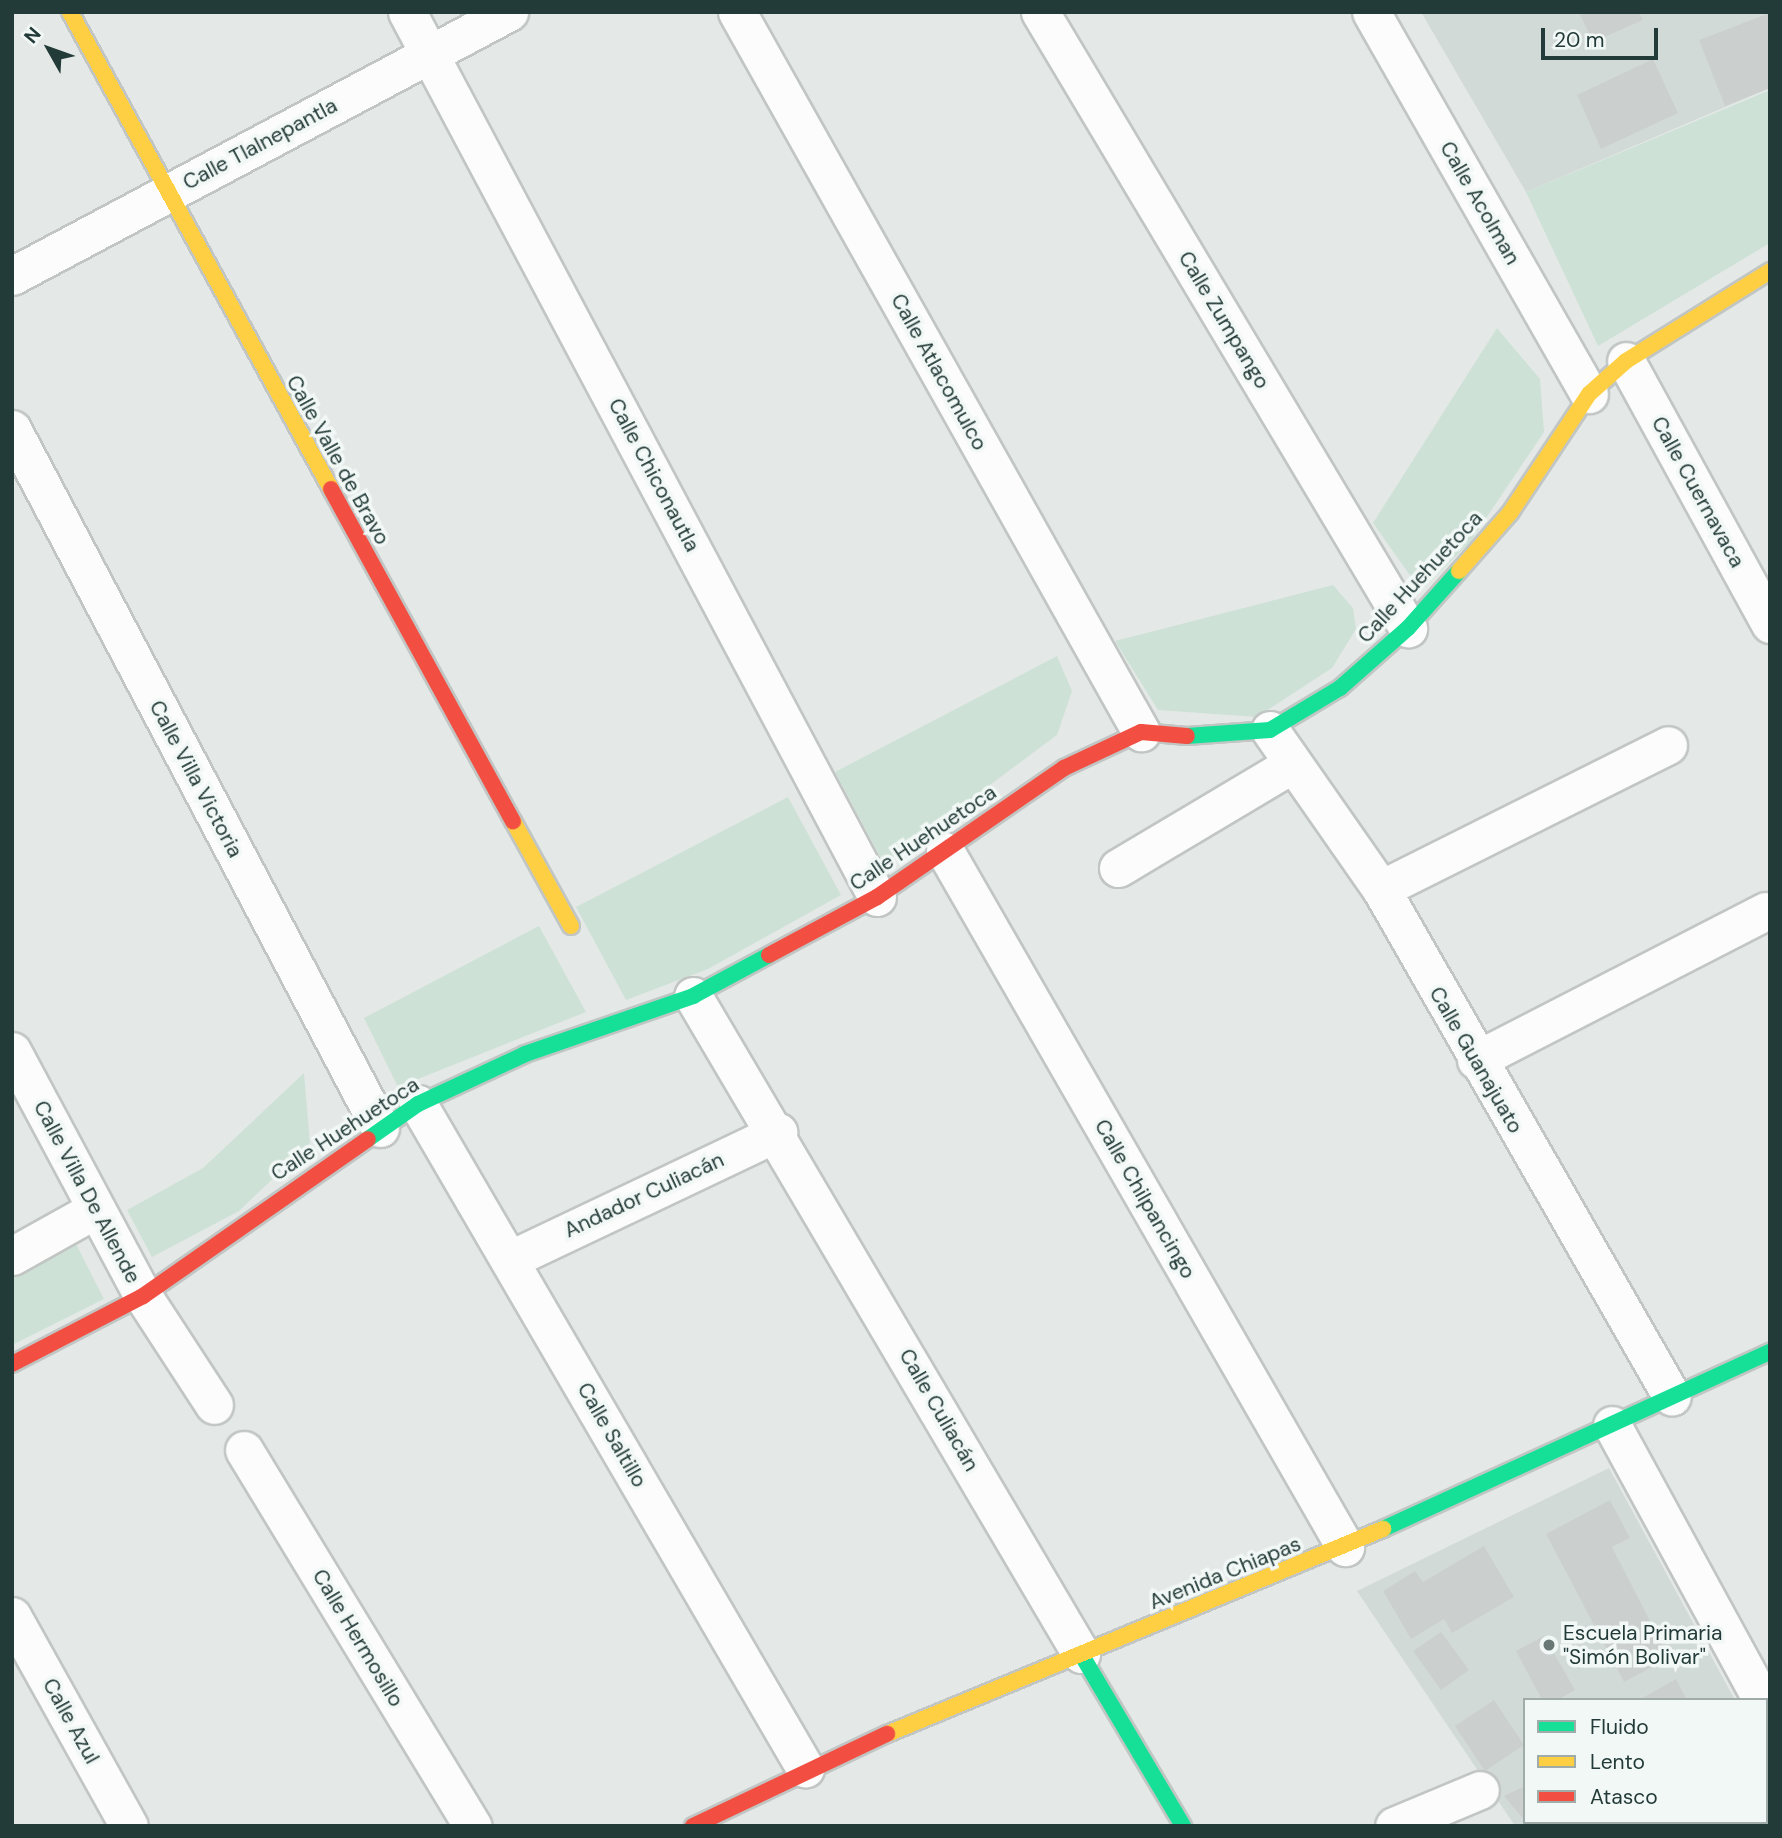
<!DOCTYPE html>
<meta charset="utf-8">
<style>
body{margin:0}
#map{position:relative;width:1782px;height:1838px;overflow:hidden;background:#e4e9e7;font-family:"DM Sans",sans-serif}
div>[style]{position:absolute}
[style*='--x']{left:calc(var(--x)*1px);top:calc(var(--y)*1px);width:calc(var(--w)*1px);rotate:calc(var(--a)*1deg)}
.built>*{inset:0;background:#d2dad8}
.green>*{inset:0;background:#cee1d6}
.building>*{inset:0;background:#cbd0cf}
.roads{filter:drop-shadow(2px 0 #c1c6c4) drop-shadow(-2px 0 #c1c6c4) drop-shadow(0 2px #c1c6c4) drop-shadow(0 -2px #c1c6c4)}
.street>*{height:37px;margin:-18.5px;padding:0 18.5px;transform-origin:18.5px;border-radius:18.5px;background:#fbfcfb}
.fast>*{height:16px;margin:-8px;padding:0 8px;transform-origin:8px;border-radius:8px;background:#16e098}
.slow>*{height:16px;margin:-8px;padding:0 8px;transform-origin:8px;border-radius:8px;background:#ffcf43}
.jam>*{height:16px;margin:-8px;padding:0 8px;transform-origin:8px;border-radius:8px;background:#f24e42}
.dots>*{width:19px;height:19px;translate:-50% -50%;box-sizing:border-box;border:4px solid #f2f8f6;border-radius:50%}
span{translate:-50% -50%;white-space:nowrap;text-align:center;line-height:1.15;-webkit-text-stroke:7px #f2f8f6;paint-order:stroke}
.street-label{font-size:21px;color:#233b38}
.poi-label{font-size:21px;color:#233b38}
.left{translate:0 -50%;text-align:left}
.frame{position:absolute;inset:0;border:14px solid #233b38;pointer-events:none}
.legend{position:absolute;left:1523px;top:1698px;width:245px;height:126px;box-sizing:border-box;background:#f2f8f6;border:2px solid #9facaa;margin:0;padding:9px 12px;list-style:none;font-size:21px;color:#233b38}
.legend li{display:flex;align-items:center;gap:14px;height:35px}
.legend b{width:35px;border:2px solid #9facaa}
.north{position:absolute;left:14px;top:14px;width:70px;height:70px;-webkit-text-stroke:5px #f2f8f6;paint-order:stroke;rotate:310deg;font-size:19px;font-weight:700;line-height:28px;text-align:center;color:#233b38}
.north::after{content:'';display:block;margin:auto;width:24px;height:32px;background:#233b38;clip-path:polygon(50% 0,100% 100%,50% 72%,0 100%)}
.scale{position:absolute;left:1541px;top:28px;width:117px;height:32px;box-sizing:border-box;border:4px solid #233b38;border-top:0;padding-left:9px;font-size:21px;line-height:24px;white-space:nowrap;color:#233b38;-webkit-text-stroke:5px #f2f8f6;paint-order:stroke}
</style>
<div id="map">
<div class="built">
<i style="clip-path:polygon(1421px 12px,1770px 12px,1770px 88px,1526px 192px)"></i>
<i style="clip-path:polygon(1609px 1468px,1735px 1700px,1525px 1700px,1525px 1822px,1766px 1822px,1766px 1757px,1770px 1826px,1515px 1826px,1357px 1591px)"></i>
</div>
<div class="green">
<i style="clip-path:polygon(1770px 90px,1770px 243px,1598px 346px,1526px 192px)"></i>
<i style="clip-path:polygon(1497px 328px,1540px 379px,1544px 432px,1470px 542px,1421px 591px,1373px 523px)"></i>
<i style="clip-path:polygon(1333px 585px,1353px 608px,1356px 629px,1332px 668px,1257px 717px,1158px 710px,1115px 641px)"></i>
<i style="clip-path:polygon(1057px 656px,1072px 691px,1057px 735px,884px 864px,835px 772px)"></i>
<i style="clip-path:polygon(788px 797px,841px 895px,708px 969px,626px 1000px,576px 907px)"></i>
<i style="clip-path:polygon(539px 926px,586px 1012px,398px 1087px,364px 1018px)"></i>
<i style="clip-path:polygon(304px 1073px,310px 1143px,239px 1211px,152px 1257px,127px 1210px,203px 1168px)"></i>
<i style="clip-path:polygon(74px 1240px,104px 1299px,12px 1345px,12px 1274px)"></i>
</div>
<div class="building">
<i style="clip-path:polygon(1579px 12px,1639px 12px,1643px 20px,1593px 42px)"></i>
<i style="clip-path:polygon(1770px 13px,1770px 88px,1725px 106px,1699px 40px)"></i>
<i style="clip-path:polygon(1653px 59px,1678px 113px,1601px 149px,1577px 95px)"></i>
<i style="clip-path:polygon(1610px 1500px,1630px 1538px,1612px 1547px,1669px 1658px,1624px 1682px,1546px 1534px)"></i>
<i style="clip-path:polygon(1484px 1546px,1514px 1597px,1452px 1633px,1444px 1619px,1411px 1639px,1383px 1591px,1415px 1571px,1423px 1582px)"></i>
<i style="clip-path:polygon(1441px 1632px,1469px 1670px,1441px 1690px,1413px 1651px)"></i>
<i style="clip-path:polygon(1544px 1636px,1575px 1690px,1558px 1700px,1542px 1700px,1516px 1651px)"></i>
<i style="clip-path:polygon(1676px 1679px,1687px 1700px,1639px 1700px)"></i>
<i style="clip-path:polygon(1494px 1700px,1524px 1745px,1485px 1771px,1455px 1726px)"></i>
<i style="clip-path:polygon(1525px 1786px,1525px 1821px,1504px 1796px)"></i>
<i style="clip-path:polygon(1525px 1822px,1577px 1822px,1579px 1826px,1528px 1826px)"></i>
<i style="clip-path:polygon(1671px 1822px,1754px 1822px,1756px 1826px,1673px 1826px)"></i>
</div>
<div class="roads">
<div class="street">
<i style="--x:407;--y:12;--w:1002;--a:62.03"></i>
<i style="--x:737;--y:12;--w:826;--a:60.7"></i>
<i style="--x:1040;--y:12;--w:718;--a:59.15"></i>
<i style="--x:1371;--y:12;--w:440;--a:60.3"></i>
<i style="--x:12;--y:276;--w:563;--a:-27.98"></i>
<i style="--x:1626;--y:361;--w:300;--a:61.3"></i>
<i style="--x:12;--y:429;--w:790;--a:62.23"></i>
<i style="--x:1270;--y:730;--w:194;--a:55.1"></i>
<i style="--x:1381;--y:889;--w:585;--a:60.19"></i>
<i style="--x:945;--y:851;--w:803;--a:60.11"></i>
<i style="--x:1118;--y:868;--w:201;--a:-30.8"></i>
<i style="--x:1381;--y:889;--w:321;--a:-26.6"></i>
<i style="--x:693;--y:996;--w:764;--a:59.47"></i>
<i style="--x:12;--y:1051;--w:278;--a:61.9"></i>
<i style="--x:143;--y:1296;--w:130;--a:56.9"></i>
<i style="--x:1476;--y:1060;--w:326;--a:-27.2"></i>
<i style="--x:418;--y:1104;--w:769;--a:59.77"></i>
<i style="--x:12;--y:1256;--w:96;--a:-29.2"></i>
<i style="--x:511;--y:1259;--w:296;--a:-25.4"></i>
<i style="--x:1612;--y:1425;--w:313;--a:61.4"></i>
<i style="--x:244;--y:1450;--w:440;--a:58.7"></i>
<i style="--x:12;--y:1616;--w:240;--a:60.9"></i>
<i style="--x:1394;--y:1826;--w:93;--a:-22.7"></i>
</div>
<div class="fast">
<i style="--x:1187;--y:736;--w:83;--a:-4.1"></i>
<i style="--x:1270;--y:730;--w:82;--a:-31"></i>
<i style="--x:1340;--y:688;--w:91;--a:-41.4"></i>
<i style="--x:1408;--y:628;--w:76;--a:-48.2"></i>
<i style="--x:368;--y:1139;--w:61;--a:-35"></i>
<i style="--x:418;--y:1104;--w:118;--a:-25"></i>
<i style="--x:525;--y:1054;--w:178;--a:-19"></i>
<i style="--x:693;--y:996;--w:86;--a:-28.3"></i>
<i style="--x:1383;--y:1529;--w:426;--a:-24.6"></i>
<i style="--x:1081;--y:1654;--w:200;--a:59.3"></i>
</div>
<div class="slow">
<i style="--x:70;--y:12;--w:544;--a:61.31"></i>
<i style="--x:1459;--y:571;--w:77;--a:-48.7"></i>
<i style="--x:1510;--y:513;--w:143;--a:-56.4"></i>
<i style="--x:1589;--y:394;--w:50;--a:-41.7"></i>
<i style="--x:1626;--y:361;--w:170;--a:-32"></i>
<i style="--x:513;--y:821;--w:120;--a:61.1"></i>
<i style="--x:887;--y:1734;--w:537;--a:-22.46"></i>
</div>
<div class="jam">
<i style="--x:331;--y:489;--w:379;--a:61.3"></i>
<i style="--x:769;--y:955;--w:123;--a:-28.2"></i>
<i style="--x:877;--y:897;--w:227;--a:-34.6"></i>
<i style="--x:1064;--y:768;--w:85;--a:-25.1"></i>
<i style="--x:1141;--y:732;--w:46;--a:5"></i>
<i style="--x:12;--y:1364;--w:148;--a:-27.4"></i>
<i style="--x:143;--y:1296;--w:274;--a:-34.9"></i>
<i style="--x:693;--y:1826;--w:215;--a:-25.4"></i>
</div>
</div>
<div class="dots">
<i style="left:1549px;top:1645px;background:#677875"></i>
</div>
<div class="street-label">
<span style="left:260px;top:144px;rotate:-28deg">Calle Tlalnepantla</span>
<span style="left:1480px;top:203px;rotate:60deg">Calle Acolman</span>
<span style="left:1224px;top:320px;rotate:59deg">Calle Zumpango</span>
<span style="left:939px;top:372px;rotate:61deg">Calle Atlacomulco</span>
<span style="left:338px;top:460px;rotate:61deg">Calle Valle de Bravo</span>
<span style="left:654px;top:475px;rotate:62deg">Calle Chiconautla</span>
<span style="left:1698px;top:492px;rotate:61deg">Calle Cuernavaca</span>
<span style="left:1420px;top:577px;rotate:-47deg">Calle Huehuetoca</span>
<span style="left:196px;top:779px;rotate:62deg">Calle Villa Victoria</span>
<span style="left:923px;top:838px;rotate:-34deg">Calle Huehuetoca</span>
<span style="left:1476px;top:1060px;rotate:60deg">Calle Guanajuato</span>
<span style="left:345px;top:1129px;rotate:-33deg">Calle Huehuetoca</span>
<span style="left:87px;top:1192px;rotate:62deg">Calle Villa De Allende</span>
<span style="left:644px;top:1195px;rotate:-25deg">Andador Culiacán</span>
<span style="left:1145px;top:1199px;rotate:60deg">Calle Chilpancingo</span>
<span style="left:939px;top:1410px;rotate:60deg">Calle Culiacán</span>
<span style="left:612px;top:1435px;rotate:60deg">Calle Saltillo</span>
<span style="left:1225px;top:1573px;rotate:-22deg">Avenida Chiapas</span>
<span style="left:358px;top:1638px;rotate:59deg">Calle Hermosillo</span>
<span style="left:71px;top:1721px;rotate:61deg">Calle Azul</span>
</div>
<div class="poi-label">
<span class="left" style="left:1563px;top:1645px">Escuela Primaria<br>"Simón Bolivar"</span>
</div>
<div class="frame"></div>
<ul class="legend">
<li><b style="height:9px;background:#16e098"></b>Fluido</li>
<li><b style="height:9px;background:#ffcf43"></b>Lento</li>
<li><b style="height:9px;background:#f24e42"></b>Atasco</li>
</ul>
<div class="north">N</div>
<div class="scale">20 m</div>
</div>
